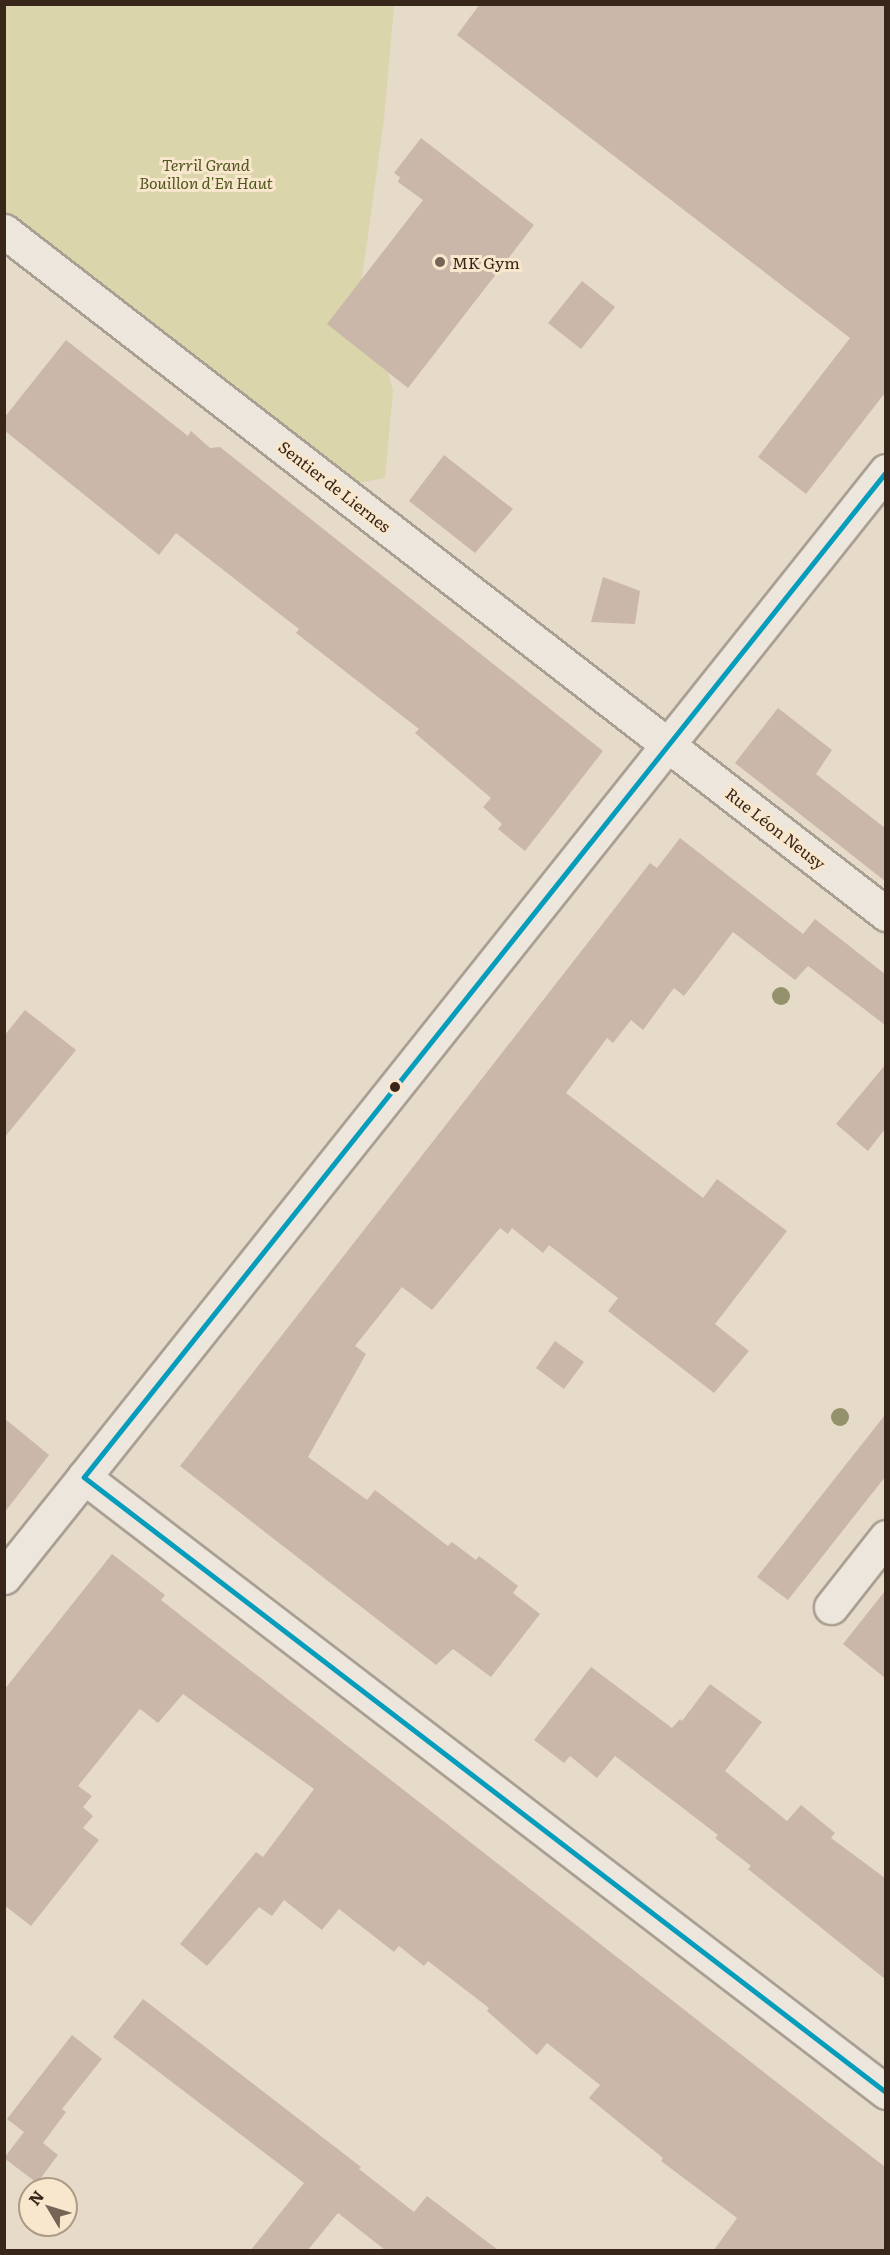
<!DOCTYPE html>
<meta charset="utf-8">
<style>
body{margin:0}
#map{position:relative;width:890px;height:2255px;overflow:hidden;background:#e6dac9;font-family:Literata,serif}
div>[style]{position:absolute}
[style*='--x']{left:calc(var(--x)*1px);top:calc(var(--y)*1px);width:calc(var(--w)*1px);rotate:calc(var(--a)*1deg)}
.green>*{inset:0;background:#dad5aa}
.building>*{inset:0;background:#cab7aa}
.roads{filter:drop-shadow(2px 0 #aa9f93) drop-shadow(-2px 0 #aa9f93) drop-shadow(0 2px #aa9f93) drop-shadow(0 -2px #aa9f93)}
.street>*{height:33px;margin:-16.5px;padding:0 16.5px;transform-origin:16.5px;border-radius:16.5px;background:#ede6dc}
.secondary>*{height:33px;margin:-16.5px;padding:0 16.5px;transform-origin:16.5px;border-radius:16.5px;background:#ede6dc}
.bus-1>*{height:4.5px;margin:-2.25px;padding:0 2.25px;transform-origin:2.25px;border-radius:2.25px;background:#069cbc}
.trees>*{width:18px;height:18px;margin:-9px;border-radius:50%;background:#94926c}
.dots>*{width:16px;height:16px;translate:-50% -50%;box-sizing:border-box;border:3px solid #f9e7cd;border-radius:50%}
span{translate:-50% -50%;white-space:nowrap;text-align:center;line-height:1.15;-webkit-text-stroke:6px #f9e7cd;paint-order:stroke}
.park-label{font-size:16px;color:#50571f;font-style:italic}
.poi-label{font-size:16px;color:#39261a}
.left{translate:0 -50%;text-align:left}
.street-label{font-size:16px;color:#39261a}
.frame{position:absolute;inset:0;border:6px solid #39261a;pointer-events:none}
.north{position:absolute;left:18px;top:2177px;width:60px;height:60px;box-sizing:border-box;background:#f9e7cd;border:2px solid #ac9a85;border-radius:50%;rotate:308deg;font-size:16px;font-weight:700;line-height:24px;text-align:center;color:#39261a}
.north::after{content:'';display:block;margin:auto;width:21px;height:27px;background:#766557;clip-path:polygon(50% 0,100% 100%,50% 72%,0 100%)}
</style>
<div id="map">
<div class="green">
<i style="clip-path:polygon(4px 5px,394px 5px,384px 119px,362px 278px,393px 391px,385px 478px,336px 487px,5px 231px)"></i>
</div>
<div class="building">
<i style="clip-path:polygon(480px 4px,885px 4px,885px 393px,806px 494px,758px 457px,850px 338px,457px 35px)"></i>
<i style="clip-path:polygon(421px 138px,534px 225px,408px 388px,327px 324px,423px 200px,398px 182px,400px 177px,394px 173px)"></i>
<i style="clip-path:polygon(582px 281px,615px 307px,581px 349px,548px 323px)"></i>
<i style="clip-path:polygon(66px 340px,188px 436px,191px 431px,210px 448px,220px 447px,603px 751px,525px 851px,498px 829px,502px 824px,483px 807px,491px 798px,415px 733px,419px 729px,296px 633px,299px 629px,176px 533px,159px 555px,4px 430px,4px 418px)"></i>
<i style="clip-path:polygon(444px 455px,513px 509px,475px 553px,409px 501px)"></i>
<i style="clip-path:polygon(603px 577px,640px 591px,635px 624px,591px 622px)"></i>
<i style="clip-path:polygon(778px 708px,832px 750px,816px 774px,885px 828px,885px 881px,735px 763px)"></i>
<i style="clip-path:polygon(680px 838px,803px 934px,815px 919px,885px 974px,885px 1025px,808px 966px,795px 980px,733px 932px,684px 996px,674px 988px,643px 1030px,631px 1020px,613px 1043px,607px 1038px,566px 1093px,703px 1198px,717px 1179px,787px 1231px,715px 1324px,749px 1351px,714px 1393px,608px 1311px,618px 1298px,549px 1245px,543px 1253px,512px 1228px,508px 1234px,500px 1228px,432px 1310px,402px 1287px,355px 1346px,366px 1354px,308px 1457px,367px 1500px,375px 1490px,448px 1546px,452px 1542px,476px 1560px,479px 1556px,518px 1586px,513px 1593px,540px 1614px,491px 1677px,453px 1649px,436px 1665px,180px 1466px,650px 863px,657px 868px)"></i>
<i style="clip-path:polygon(25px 1010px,76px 1050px,4px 1138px,4px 1036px)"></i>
<i style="clip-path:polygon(885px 1065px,885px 1129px,868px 1151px,836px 1124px)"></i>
<i style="clip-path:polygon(555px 1341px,584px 1362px,564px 1389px,536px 1368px)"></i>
<i style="clip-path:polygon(885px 1415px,885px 1477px,788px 1600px,757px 1577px)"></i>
<i style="clip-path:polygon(4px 1418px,49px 1455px,4px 1513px)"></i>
<i style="clip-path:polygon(112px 1554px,165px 1595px,161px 1600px,885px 2167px,885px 2250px,714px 2250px,737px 2218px,661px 2161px,663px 2158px,589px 2098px,600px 2085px,547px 2043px,537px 2055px,487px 2011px,489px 2008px,428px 1961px,424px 1966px,399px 1946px,394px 1952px,339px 1909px,322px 1930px,284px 1900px,272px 1916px,259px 1907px,207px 1966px,180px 1944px,256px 1852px,263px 1857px,314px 1789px,183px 1694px,158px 1723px,140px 1709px,78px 1786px,92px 1796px,83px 1807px,93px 1816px,83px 1828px,99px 1840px,31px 1926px,4px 1905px,4px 1690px)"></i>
<i style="clip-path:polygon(885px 1591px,885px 1678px,843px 1644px)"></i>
<i style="clip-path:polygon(591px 1667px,672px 1728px,680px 1719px,682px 1721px,710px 1684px,762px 1722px,725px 1771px,787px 1821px,801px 1805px,835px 1833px,831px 1838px,885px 1878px,885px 1979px,748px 1869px,751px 1866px,715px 1838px,718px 1835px,615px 1756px,597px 1778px,570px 1756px,564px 1763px,534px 1740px)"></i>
<i style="clip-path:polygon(143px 1999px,361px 2167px,359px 2169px,414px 2212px,427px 2196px,498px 2250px,385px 2250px,338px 2213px,308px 2250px,251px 2250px,304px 2183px,113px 2037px)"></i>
<i style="clip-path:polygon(72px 2035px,102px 2059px,62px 2109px,66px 2112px,43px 2143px,58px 2155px,37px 2183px,4px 2158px,24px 2132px,7px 2119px)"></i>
</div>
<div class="roads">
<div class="street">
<i style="--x:4;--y:231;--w:1116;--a:37.75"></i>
<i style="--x:4;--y:1577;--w:128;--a:-51.3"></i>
<i style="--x:831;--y:1607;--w:89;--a:-51.8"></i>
</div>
<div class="secondary">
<i style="--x:886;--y:471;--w:1287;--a:128.56"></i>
<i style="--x:84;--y:1477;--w:1011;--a:37.48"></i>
</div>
</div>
<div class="bus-1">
<i style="--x:84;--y:1477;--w:1286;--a:-51.41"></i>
<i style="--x:84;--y:1477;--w:1011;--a:37.48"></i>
</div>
<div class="trees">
<i style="left:781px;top:996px"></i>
<i style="left:840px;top:1417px"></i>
</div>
<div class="dots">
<i style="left:440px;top:262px;background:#766557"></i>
<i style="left:395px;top:1087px;background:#39261a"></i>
</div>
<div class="park-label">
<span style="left:206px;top:173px">Terril Grand<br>Bouillon d'En Haut</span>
</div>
<div class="poi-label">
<span class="left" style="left:452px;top:262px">MK Gym</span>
</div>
<div class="street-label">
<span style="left:335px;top:486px;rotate:38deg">Sentier de Liernes</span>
<span style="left:776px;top:828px;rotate:38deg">Rue Léon Neusy</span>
</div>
<div class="frame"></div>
<div class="north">N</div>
</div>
